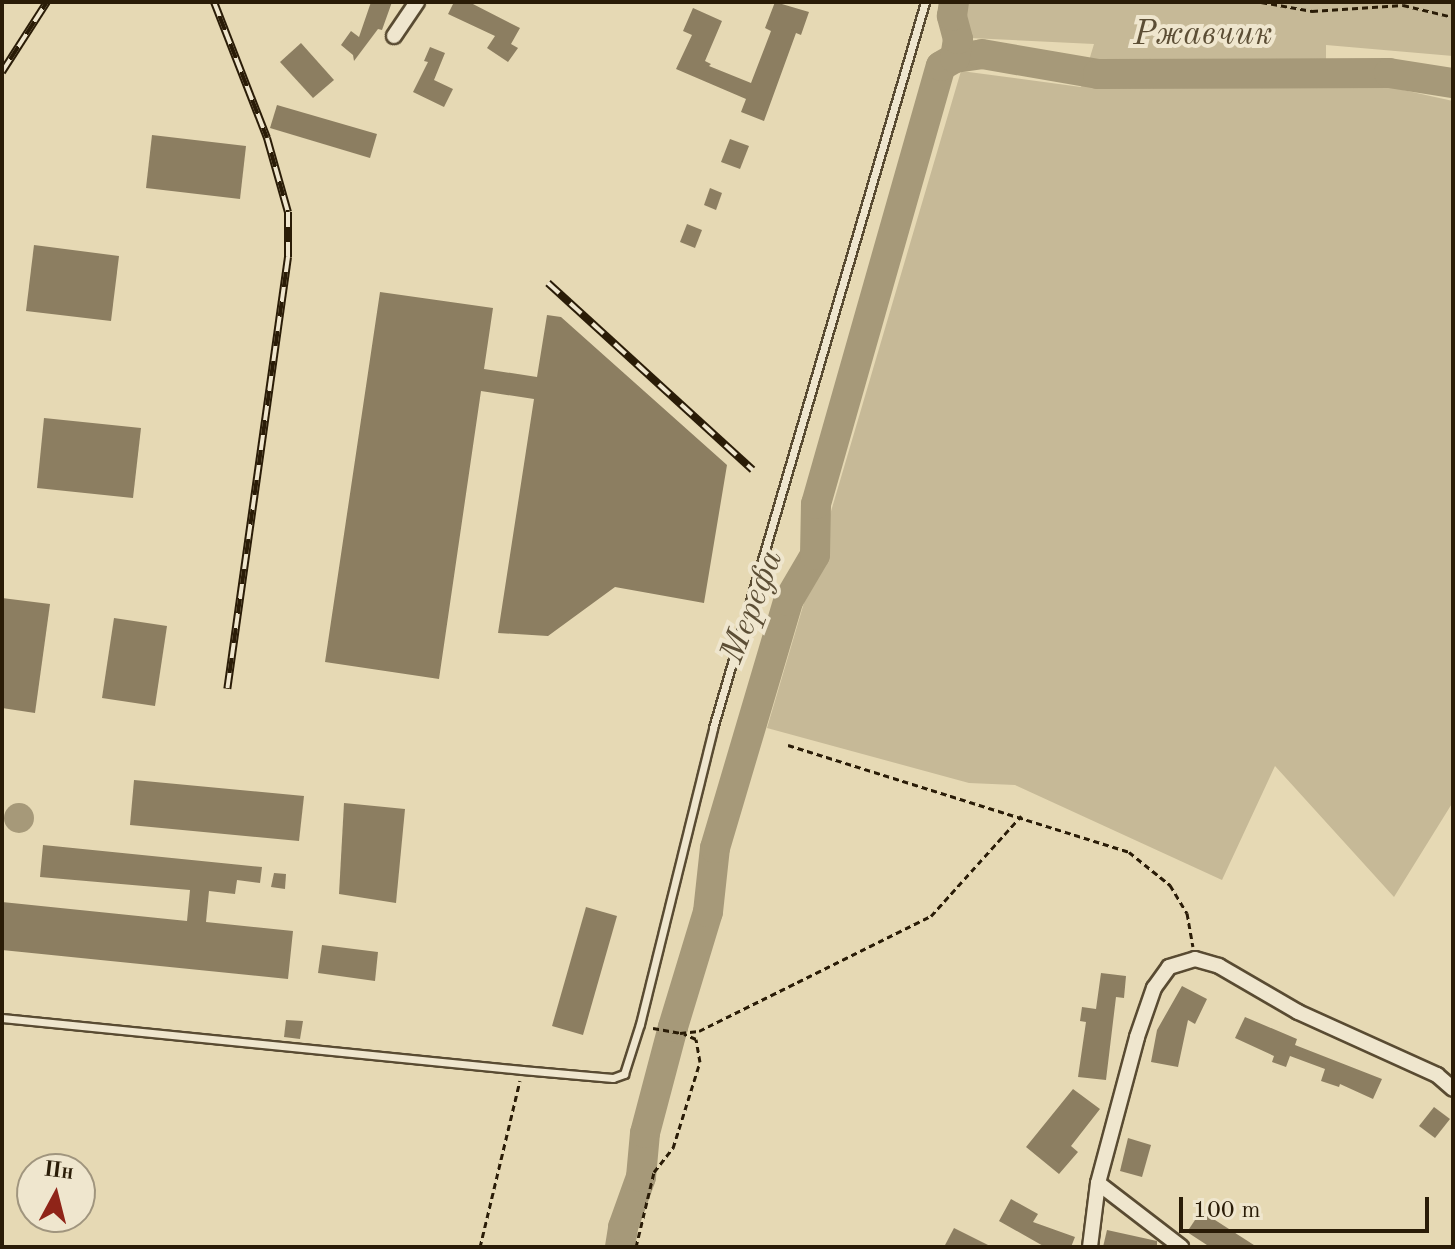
<!DOCTYPE html>
<meta charset="utf-8">
<style>
body{margin:0}
#map{position:relative;width:1455px;height:1249px;overflow:hidden;background:#e6d9b4;font-family:"Old Standard TT",serif}
div>[style]{position:absolute}
[style*='--x']{left:calc(var(--x)*1px);top:calc(var(--y)*1px);width:calc(var(--w)*1px);rotate:calc(var(--a)*1deg)}
.green>*{inset:0;background:#c6b997}
.water>*{inset:0;background:#a69979}
.round{border-radius:50%}
.river>*{height:30px;margin:-15px;padding:0 15px;transform-origin:15px;border-radius:15px;background:#a69979}
.building>*{inset:0;background:#8c7e61}
.path>*{height:3px;margin-top:-1.5px;transform-origin:0;background:repeating-linear-gradient(90deg,#2a1c07 0 6px,transparent 0 10px)}
.roads{filter:drop-shadow(2px 0 #594b32) drop-shadow(-2px 0 #594b32) drop-shadow(0 2px #594b32) drop-shadow(0 -2px #594b32)}
.service>*{height:7px;margin:-3.5px;padding:0 3.5px;transform-origin:3.5px;border-radius:3.5px;background:#efe6ce}
.minor>*{height:14px;margin:-7px;padding:0 7px;transform-origin:7px;border-radius:7px;background:#efe6ce}
.rail>*{height:8px;margin-top:-4px;transform-origin:0;background:repeating-linear-gradient(90deg,#efe6ce 0 15px,#2a1c07 0 30px);box-sizing:border-box;border-block:2px solid #2a1c07}
span{translate:-50% -50%;white-space:nowrap;text-align:center;line-height:1.15;-webkit-text-stroke:8px #efe6ce;paint-order:stroke}
.water-label{font-size:34px;color:#5c4e35;font-style:italic}
.frame{position:absolute;inset:0;border:4px solid #2a1c07;pointer-events:none}
.north{position:absolute;left:16px;top:1153px;width:80px;height:80px;box-sizing:border-box;background:#efe6ce;border:2px solid #a0957e;border-radius:50%;rotate:7deg;font-size:22px;font-weight:700;line-height:32px;text-align:center;color:#2a1c07}
.north::after{content:'';display:block;margin:auto;width:28px;height:36px;background:#8f2418;clip-path:polygon(50% 0,100% 100%,50% 72%,0 100%)}
.scale{position:absolute;left:1179px;top:1197px;width:250px;height:36px;box-sizing:border-box;border:4px solid #2a1c07;border-top:0;padding-left:10px;font-size:24px;line-height:28px;white-space:nowrap;color:#2a1c07;-webkit-text-stroke:6px #efe6ce;paint-order:stroke}
</style>
<div id="map">
<div class="green">
<i style="clip-path:polygon(960px 2px,1453px 2px,1453px 56px,1326px 45px,1326px 73px,1453px 101px,1453px 802px,1394px 897px,1275px 766px,1222px 880px,1015px 785px,969px 783px,767px 728px,961px 71px,1081px 87px,1094px 44px,970px 38px,958px 9px)"></i>
</div>
<div class="water">
<i class="round" style="left:4px;top:803px;width:30px;height:30px"></i>
</div>
<div class="river">
<i style="--x:955;--y:58;--w:27;--a:-8"></i>
<i style="--x:982;--y:54;--w:118;--a:9.8"></i>
<i style="--x:1098;--y:74;--w:291;--a:-0.2"></i>
<i style="--x:1389;--y:73;--w:65;--a:8.9"></i>
<i style="--x:620;--y:1247;--w:20;--a:-81"></i>
<i style="--x:623;--y:1227;--w:53;--a:-70.2"></i>
<i style="--x:641;--y:1177;--w:44;--a:-84.8"></i>
<i style="--x:645;--y:1133;--w:110;--a:-75.2"></i>
<i style="--x:673;--y:1027;--w:120;--a:-73.1"></i>
<i style="--x:708;--y:912;--w:64;--a:-83.8"></i>
<i style="--x:715;--y:848;--w:258;--a:-73.5"></i>
<i style="--x:788;--y:601;--w:53;--a:-59.6"></i>
<i style="--x:815;--y:555;--w:51;--a:-88.9"></i>
<i style="--x:816;--y:504;--w:455;--a:-74.1"></i>
<i style="--x:941;--y:66;--w:16;--a:-30"></i>
<i style="--x:955;--y:58;--w:19;--a:-81"></i>
<i style="--x:958;--y:39;--w:24;--a:-105"></i>
<i style="--x:952;--y:16;--w:14;--a:-82"></i>
</div>
<div class="building">
<i style="clip-path:polygon(371px 2px,392px 2px,382px 30px,378px 29px,354px 61px,353px 55px,341px 45px,351px 31px,359px 37px)"></i>
<i style="clip-path:polygon(454px 2px,469px 2px,520px 28px,511px 44px,518px 48px,508px 62px,487px 48px,495px 36px,448px 14px)"></i>
<i style="clip-path:polygon(775px 2px,809px 12px,801px 35px,796px 33px,764px 121px,741px 112px,746px 99px,676px 69px,692px 35px,683px 31px,693px 8px,722px 21px,705px 61px,711px 64px,709px 66px,751px 83px,771px 31px,765px 28px)"></i>
<i style="clip-path:polygon(301px 43px,334px 80px,313px 98px,280px 62px)"></i>
<i style="clip-path:polygon(430px 47px,445px 53px,434px 80px,453px 89px,444px 107px,413px 92px,428px 62px,424px 61px)"></i>
<i style="clip-path:polygon(277px 105px,377px 134px,370px 158px,270px 128px)"></i>
<i style="clip-path:polygon(152px 135px,246px 146px,240px 199px,146px 188px)"></i>
<i style="clip-path:polygon(730px 139px,749px 146px,740px 169px,721px 162px)"></i>
<i style="clip-path:polygon(710px 188px,722px 193px,716px 210px,704px 205px)"></i>
<i style="clip-path:polygon(687px 224px,702px 230px,695px 248px,680px 242px)"></i>
<i style="clip-path:polygon(34px 245px,119px 256px,111px 321px,26px 311px)"></i>
<i style="clip-path:polygon(380px 292px,493px 308px,484px 369px,537px 377px,547px 315px,561px 317px,727px 465px,704px 603px,615px 587px,548px 636px,498px 633px,534px 399px,481px 391px,439px 679px,325px 662px)"></i>
<i style="clip-path:polygon(44px 418px,141px 428px,133px 498px,37px 488px)"></i>
<i style="clip-path:polygon(2px 598px,50px 604px,35px 713px,2px 708px)"></i>
<i style="clip-path:polygon(114px 618px,167px 626px,155px 706px,102px 698px)"></i>
<i style="clip-path:polygon(134px 780px,304px 796px,299px 841px,130px 825px)"></i>
<i style="clip-path:polygon(344px 803px,405px 809px,396px 903px,339px 894px)"></i>
<i style="clip-path:polygon(43px 845px,262px 867px,260px 883px,237px 880px,235px 894px,209px 891px,206px 922px,293px 931px,288px 979px,2px 950px,2px 902px,187px 921px,190px 890px,40px 877px)"></i>
<i style="clip-path:polygon(274px 873px,286px 874px,285px 889px,271px 887px)"></i>
<i style="clip-path:polygon(586px 907px,617px 916px,583px 1035px,552px 1026px)"></i>
<i style="clip-path:polygon(322px 945px,378px 952px,375px 981px,318px 973px)"></i>
<i style="clip-path:polygon(1101px 973px,1126px 976px,1124px 998px,1116px 997px,1106px 1080px,1078px 1077px,1086px 1022px,1080px 1021px,1082px 1007px,1096px 1009px)"></i>
<i style="clip-path:polygon(1182px 986px,1207px 999px,1195px 1024px,1188px 1020px,1178px 1067px,1151px 1062px,1157px 1030px)"></i>
<i style="clip-path:polygon(1245px 1017px,1297px 1039px,1295px 1045px,1382px 1079px,1373px 1099px,1340px 1084px,1339px 1087px,1321px 1081px,1325px 1069px,1290px 1056px,1286px 1067px,1272px 1062px,1274px 1056px,1235px 1038px)"></i>
<i style="clip-path:polygon(286px 1020px,303px 1021px,300px 1039px,284px 1037px)"></i>
<i style="clip-path:polygon(1073px 1089px,1100px 1109px,1071px 1146px,1078px 1152px,1059px 1174px,1026px 1147px)"></i>
<i style="clip-path:polygon(1434px 1107px,1450px 1119px,1435px 1138px,1419px 1126px)"></i>
<i style="clip-path:polygon(1128px 1138px,1151px 1145px,1142px 1177px,1120px 1171px)"></i>
<i style="clip-path:polygon(1011px 1199px,1038px 1214px,1033px 1222px,1075px 1237px,1071px 1247px,1045px 1247px,999px 1221px)"></i>
<i style="clip-path:polygon(1201px 1211px,1257px 1247px,1210px 1247px,1187px 1232px)"></i>
<i style="clip-path:polygon(954px 1228px,992px 1247px,944px 1247px)"></i>
<i style="clip-path:polygon(1107px 1230px,1157px 1241px,1157px 1247px,1103px 1247px)"></i>
</div>
<div class="path">
<i style="--x:1261;--y:2;--w:52;--a:10"></i>
<i style="--x:1312;--y:11;--w:91;--a:-3.8"></i>
<i style="--x:1403;--y:5;--w:51;--a:13.5"></i>
<i style="--x:788;--y:745;--w:357;--a:17.4"></i>
<i style="--x:1129;--y:852;--w:53;--a:38.8"></i>
<i style="--x:1170;--y:885;--w:33;--a:59"></i>
<i style="--x:1187;--y:913;--w:34;--a:80"></i>
<i style="--x:653;--y:1028;--w:27;--a:10"></i>
<i style="--x:680;--y:1033;--w:19;--a:-6"></i>
<i style="--x:699;--y:1031;--w:259;--a:-26.4"></i>
<i style="--x:931;--y:916;--w:135;--a:-48"></i>
<i style="--x:480;--y:1247;--w:171;--a:-76.5"></i>
<i style="--x:636;--y:1247;--w:77;--a:-76.5"></i>
<i style="--x:654;--y:1172;--w:31;--a:-52"></i>
<i style="--x:673;--y:1148;--w:90;--a:-72.6"></i>
<i style="--x:700;--y:1062;--w:23;--a:-100"></i>
<i style="--x:696;--y:1039;--w:13;--a:-157"></i>
</div>
<div class="roads">
<div class="service">
<i style="--x:2;--y:1018;--w:523;--a:5.71"></i>
<i style="--x:522;--y:1070;--w:91;--a:5"></i>
<i style="--x:613;--y:1078;--w:12;--a:-20"></i>
<i style="--x:624;--y:1074;--w:52;--a:-72.3"></i>
<i style="--x:640;--y:1024;--w:305;--a:-76.1"></i>
<i style="--x:713;--y:728;--w:756;--a:-73.72"></i>
</div>
<div class="minor">
<i style="--x:394;--y:36;--w:41;--a:-55.9"></i>
<i style="--x:1098;--y:1183;--w:105;--a:37.6"></i>
<i style="--x:1090;--y:1247;--w:64;--a:-82.9"></i>
<i style="--x:1098;--y:1183;--w:151;--a:-75"></i>
<i style="--x:1137;--y:1037;--w:52;--a:-70.9"></i>
<i style="--x:1154;--y:988;--w:26;--a:-54"></i>
<i style="--x:1169;--y:967;--w:27;--a:-17"></i>
<i style="--x:1195;--y:959;--w:25;--a:16"></i>
<i style="--x:1219;--y:966;--w:91;--a:30.2"></i>
<i style="--x:1298;--y:1012;--w:153;--a:24.4"></i>
<i style="--x:1437;--y:1075;--w:21;--a:41"></i>
</div>
</div>
<div class="rail">
<i style="--x:214;--y:2;--w:146;--a:68.7"></i>
<i style="--x:267;--y:138;--w:77;--a:74.2"></i>
<i style="--x:288;--y:212;--w:45;--a:90"></i>
<i style="--x:288;--y:257;--w:436;--a:98"></i>
<i style="--x:2;--y:72;--w:83;--a:-57.3"></i>
<i style="--x:548;--y:283;--w:277;--a:42.4"></i>
</div>
<div class="water-label">
<span style="left:1203px;top:36px">Ржавчик</span>
<span style="left:753px;top:607px;rotate:-69deg">Мерефа</span>
</div>
<div class="frame"></div>
<div class="north">Пн</div>
<div class="scale">100 m</div>
</div>
